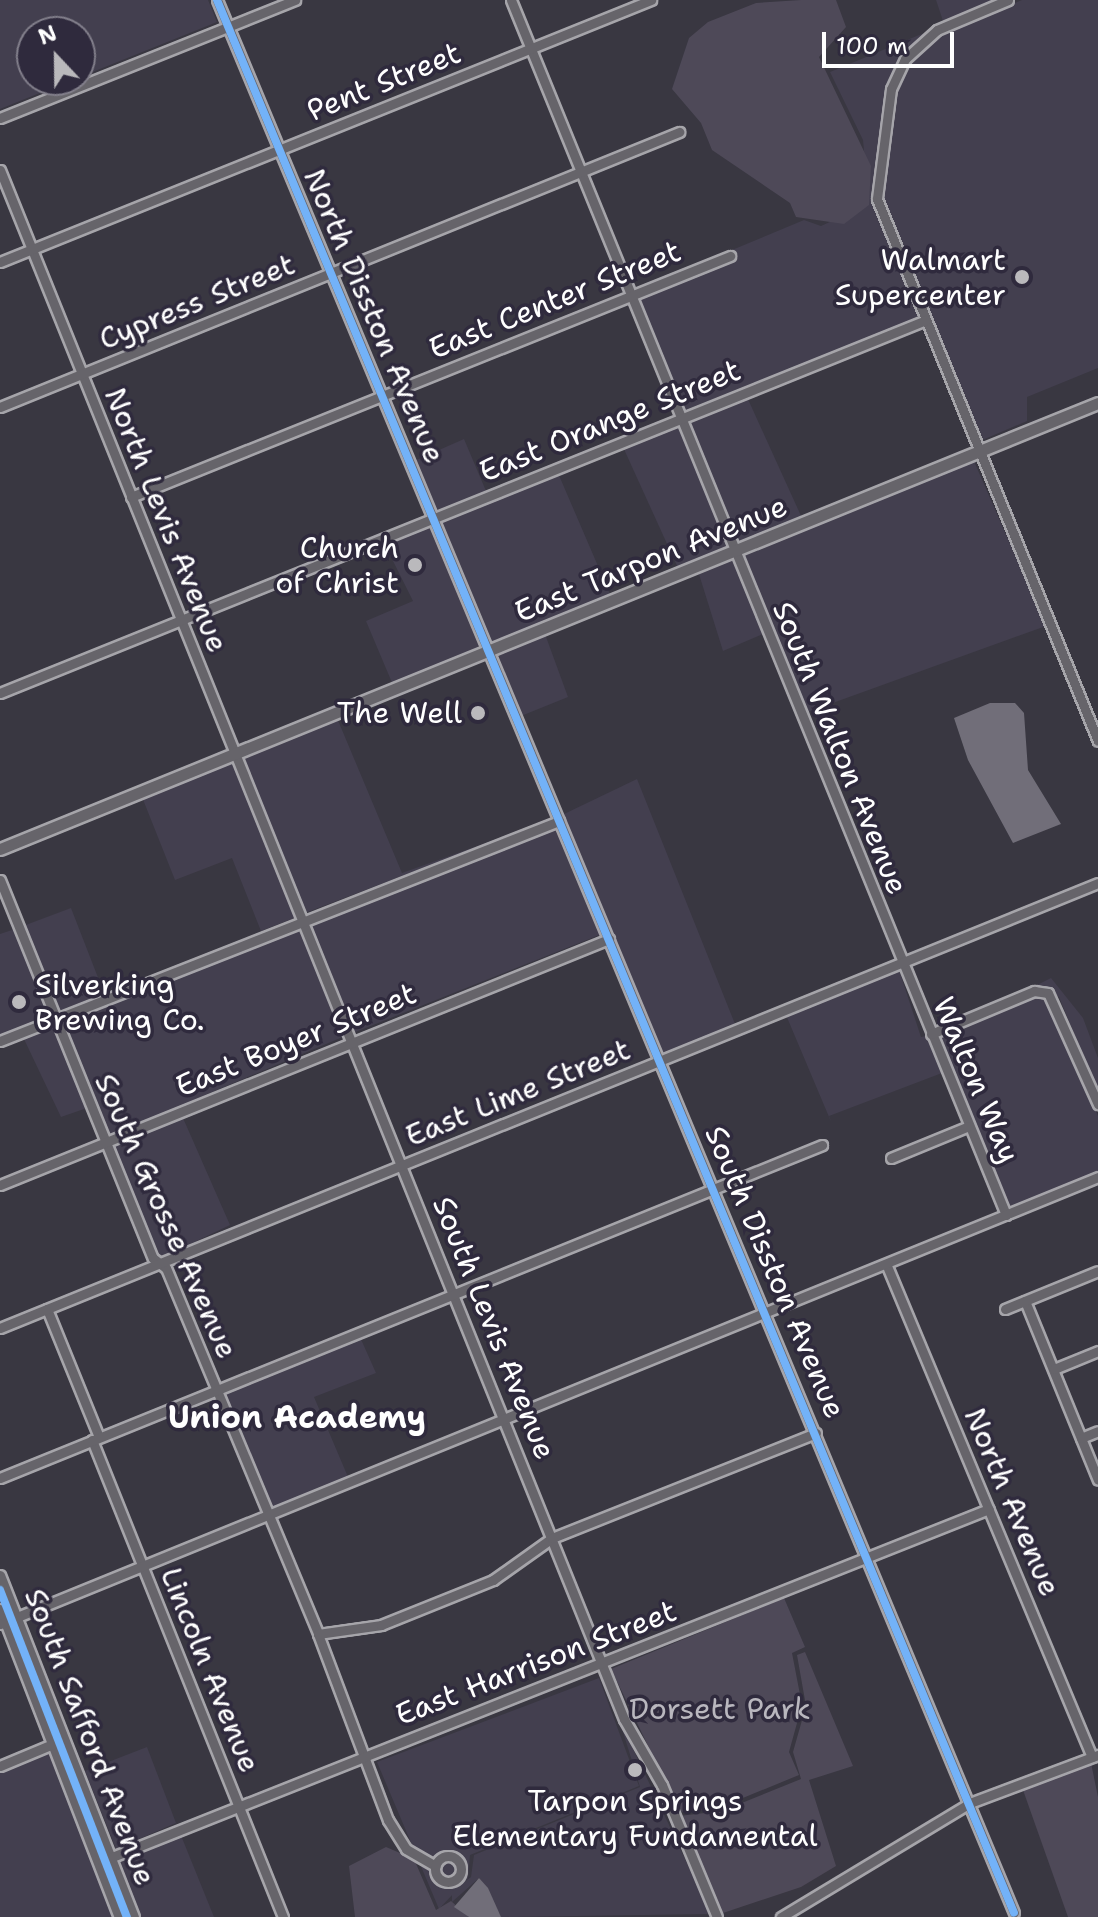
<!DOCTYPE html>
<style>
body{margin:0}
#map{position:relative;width:1098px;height:1917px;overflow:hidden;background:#393741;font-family:"Shantell Sans",sans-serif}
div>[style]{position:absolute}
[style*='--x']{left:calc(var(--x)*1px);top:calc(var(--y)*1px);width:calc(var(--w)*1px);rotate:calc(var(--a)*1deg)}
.built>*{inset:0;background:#433f4f}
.green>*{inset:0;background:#4e4958}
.water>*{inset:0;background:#716e79}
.roads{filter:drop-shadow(2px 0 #a6a5aa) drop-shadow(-2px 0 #a6a5aa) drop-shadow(0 2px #a6a5aa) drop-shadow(0 -2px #a6a5aa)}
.minor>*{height:9px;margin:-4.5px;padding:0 4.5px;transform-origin:4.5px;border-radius:4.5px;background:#66646a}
.minor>.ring{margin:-4.5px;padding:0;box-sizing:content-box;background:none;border:9px solid #66646a;border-radius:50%}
.major>*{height:11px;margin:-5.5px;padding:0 5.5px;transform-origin:5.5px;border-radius:5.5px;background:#66646a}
.cycleway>*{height:8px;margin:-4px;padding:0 4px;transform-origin:4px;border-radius:4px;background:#73b2f8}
.dots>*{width:22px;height:22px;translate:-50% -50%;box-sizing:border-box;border:4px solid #2f2a3d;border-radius:50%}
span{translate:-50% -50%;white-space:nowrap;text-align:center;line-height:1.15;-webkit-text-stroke:7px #2f2a3d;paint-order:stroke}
.street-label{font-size:30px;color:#fff}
.poi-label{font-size:30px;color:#fff}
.right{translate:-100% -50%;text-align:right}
.left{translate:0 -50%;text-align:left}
.park-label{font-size:30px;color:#b9b7be}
.neighbourhood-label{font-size:32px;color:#fff;font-weight:700}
.north{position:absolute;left:16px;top:16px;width:80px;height:80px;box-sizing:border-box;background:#2f2a3d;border:2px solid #827f8b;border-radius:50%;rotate:338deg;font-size:22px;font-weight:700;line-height:32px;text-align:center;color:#fff}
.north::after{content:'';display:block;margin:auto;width:28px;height:36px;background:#bab9bc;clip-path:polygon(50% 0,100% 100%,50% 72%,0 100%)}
.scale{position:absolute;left:822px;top:32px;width:132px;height:36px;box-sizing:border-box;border:4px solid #fff;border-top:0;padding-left:10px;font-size:24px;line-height:28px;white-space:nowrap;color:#fff;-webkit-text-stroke:6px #2f2a3d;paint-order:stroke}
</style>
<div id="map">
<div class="built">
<i style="clip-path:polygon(0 0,208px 0,217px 22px,80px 77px,80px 32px,32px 32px,32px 80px,72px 80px,0 109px)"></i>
<i style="clip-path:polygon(936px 0,995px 0,943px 21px)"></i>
<i style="clip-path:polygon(1022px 0,1098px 0,1098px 368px,1027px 397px,1027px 421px,980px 441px,882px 195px,896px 90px,908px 63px,940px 34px)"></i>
<i style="clip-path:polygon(924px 33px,890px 76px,871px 196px,920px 317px,683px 411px,637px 298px,735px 259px,732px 250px,804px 220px,821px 226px,869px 204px,863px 140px,830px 72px)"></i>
<i style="clip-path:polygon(747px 397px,802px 518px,737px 545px,687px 421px)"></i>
<i style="clip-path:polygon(678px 424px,728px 548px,678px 568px,623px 447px)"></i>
<i style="clip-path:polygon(464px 439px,486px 491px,435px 511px,414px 461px)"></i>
<i style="clip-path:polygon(973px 459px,1046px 626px,805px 713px,740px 554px)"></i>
<i style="clip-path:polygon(558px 473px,610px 594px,491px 644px,439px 521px)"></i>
<i style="clip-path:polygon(431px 524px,482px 646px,393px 685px,366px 621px,413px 601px,384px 543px)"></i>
<i style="clip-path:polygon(732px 558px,763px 634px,723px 651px,698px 571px)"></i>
<i style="clip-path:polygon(545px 634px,568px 697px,521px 716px,495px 654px)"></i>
<i style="clip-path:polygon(337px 718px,402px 873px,539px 824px,305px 913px,241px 756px)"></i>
<i style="clip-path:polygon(232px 760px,297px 917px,261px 931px,232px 858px,175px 880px,142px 797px)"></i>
<i style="clip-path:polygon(637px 779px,735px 1024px,663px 1055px,562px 815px)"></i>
<i style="clip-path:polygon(557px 827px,602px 934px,353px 1033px,309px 923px)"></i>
<i style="clip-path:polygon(71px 908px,104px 993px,58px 1012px,23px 926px)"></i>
<i style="clip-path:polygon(300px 926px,345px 1036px,108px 1136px,62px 1022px)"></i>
<i style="clip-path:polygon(15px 929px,50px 1016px,0 1035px,0 934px)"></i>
<i style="clip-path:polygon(899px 970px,921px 1037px,926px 1036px,942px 1073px,829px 1116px,832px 1124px,786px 1015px)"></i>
<i style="clip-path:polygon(1051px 978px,1083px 1018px,1098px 1058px,1098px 1092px,1059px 997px,1035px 986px)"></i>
<i style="clip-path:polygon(1035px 996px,1051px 1002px,1098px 1116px,1098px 1171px,1008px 1209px,937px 1037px)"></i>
<i style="clip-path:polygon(53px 1025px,87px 1108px,61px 1117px,23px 1037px)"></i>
<i style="clip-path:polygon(183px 1118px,230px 1225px,161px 1258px,112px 1145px)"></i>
<i style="clip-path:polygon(360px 1337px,376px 1373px,314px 1397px,348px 1477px,270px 1508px,222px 1393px)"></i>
<i style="clip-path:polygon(599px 1678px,639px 1786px,470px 1855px,468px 1878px,439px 1909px,377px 1762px)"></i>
<i style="clip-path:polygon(619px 1719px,711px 1914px,501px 1917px,479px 1878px,452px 1902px,452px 1891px,471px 1877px,474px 1855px,640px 1787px)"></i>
<i style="clip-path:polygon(147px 1747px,176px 1823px,116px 1849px,85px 1771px)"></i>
<i style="clip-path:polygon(52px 1750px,114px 1917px,0 1917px,0 1771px)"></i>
<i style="clip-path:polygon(180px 1833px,214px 1917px,139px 1917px,119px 1859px)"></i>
</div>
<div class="green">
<i style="clip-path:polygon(801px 0,836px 0,846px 27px,819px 57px,871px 166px,869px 205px,844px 224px,796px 217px,790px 203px,712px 150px,701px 123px,672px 89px,689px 38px,708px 22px,756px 3px)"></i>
<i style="clip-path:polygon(784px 1598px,805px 1647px,792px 1653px,802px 1705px,789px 1752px,799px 1775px,721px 1807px,680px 1812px,611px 1669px)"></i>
<i style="clip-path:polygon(805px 1652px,853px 1766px,809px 1780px,836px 1866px,801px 1887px,720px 1914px,679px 1816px,722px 1811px,801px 1779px,793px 1752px,806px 1706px,797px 1655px)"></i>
<i style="clip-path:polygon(1091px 1763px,1098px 1797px,1098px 1917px,1068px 1917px,1023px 1790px)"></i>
<i style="clip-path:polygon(386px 1847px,414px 1859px,436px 1910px,451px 1901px,469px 1917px,355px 1917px,349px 1866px)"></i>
</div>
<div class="water">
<i style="clip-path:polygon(990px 703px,1015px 703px,1024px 713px,1028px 770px,1061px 824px,1013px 843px,968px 760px,954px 718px)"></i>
<i style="clip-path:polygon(479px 1878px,488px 1888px,501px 1917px,469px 1917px,454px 1907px)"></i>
</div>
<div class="roads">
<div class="minor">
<i style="--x:217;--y:0;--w:2072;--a:67.38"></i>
<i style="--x:511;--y:0;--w:1312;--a:67.83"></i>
<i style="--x:1008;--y:0;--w:77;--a:157.1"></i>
<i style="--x:937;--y:30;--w:43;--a:137.8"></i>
<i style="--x:905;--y:59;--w:33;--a:115"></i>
<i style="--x:891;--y:89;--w:111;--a:97.3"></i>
<i style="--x:877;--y:199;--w:585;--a:67.82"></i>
<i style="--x:0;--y:118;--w:318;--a:-21.8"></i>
<i style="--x:0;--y:170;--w:1670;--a:68.06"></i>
<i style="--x:624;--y:1719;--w:76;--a:60.1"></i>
<i style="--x:662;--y:1785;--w:143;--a:67.4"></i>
<i style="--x:0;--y:262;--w:702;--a:-21.92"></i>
<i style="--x:0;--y:407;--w:733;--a:-22.05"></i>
<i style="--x:131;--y:497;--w:646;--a:-21.92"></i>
<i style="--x:0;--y:693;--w:998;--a:-21.94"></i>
<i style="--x:0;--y:880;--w:408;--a:68"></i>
<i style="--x:153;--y:1258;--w:16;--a:38"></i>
<i style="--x:166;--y:1268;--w:396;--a:67.4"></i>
<i style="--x:318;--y:1634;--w:199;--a:69.4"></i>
<i style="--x:388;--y:1820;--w:34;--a:58"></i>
<i style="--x:406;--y:1849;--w:34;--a:30"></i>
<i style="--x:931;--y:1034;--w:112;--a:-22.7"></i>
<i style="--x:1034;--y:991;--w:14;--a:8"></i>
<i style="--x:1048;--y:993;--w:122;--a:65.8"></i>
<i style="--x:0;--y:1041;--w:601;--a:-21.48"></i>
<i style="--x:891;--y:1158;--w:84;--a:-22.3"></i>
<i style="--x:0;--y:1185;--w:657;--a:-22"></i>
<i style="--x:887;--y:1266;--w:532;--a:67.34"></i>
<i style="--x:1025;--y:1301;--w:193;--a:67.8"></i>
<i style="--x:47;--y:1309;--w:138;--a:67.9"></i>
<i style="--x:1005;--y:1309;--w:100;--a:-22.2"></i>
<i style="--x:0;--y:1328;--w:1185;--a:-22.06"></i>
<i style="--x:1054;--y:1369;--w:48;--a:-22.2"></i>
<i style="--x:1081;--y:1438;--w:18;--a:-22"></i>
<i style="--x:92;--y:1440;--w:514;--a:68.18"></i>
<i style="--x:0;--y:1478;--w:887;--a:-22.05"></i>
<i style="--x:0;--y:1575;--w:367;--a:68.6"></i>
<i style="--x:0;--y:1609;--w:330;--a:68.9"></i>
<i style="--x:0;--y:1624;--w:1186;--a:-22.15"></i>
<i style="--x:318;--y:1634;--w:64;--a:-8.1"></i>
<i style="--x:381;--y:1625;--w:121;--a:-21.9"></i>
<i style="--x:493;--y:1580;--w:72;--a:-35.4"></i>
<i style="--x:552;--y:1538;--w:284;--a:-21.7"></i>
<i style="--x:0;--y:1766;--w:65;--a:-22.6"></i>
<i class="ring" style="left:435px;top:1856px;width:17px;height:17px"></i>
<i style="--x:102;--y:1861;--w:954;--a:-21.65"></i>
<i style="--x:781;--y:1917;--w:221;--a:-31.1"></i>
<i style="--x:970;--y:1803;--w:137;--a:-20.6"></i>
</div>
<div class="major">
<i style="--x:0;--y:849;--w:1185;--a:-22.11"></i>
</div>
</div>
<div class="cycleway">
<i style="--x:217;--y:0;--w:2072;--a:67.38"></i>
<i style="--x:0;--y:1590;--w:351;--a:68.8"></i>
</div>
<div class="dots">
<i style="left:1022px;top:277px;background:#bab9bc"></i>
<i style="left:415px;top:565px;background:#bab9bc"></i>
<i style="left:478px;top:713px;background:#bab9bc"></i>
<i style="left:19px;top:1002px;background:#bab9bc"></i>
<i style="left:635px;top:1770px;background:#bab9bc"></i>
</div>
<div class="street-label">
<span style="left:384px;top:82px;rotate:-22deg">Pent Street</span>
<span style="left:555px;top:300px;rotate:-22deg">East Center Street</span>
<span style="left:197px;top:302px;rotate:-22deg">Cypress Street</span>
<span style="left:374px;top:316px;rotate:67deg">North Disston Avenue</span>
<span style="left:610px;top:421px;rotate:-22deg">East Orange Street</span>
<span style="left:166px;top:520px;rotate:68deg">North Levis Avenue</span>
<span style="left:651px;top:559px;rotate:-22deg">East Tarpon Avenue</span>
<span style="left:840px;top:748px;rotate:68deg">South Walton Avenue</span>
<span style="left:296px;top:1040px;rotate:-22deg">East Boyer Street</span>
<span style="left:976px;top:1080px;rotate:67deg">Walton Way</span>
<span style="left:518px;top:1093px;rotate:-22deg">East Lime Street</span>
<span style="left:166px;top:1216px;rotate:66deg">South Grosse Avenue</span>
<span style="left:775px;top:1272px;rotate:67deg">South Disston Avenue</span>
<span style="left:494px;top:1328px;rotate:68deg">South Levis Avenue</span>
<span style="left:1012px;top:1502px;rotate:67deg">North Avenue</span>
<span style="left:536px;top:1663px;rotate:-21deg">East Harrison Street</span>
<span style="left:210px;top:1670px;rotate:68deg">Lincoln Avenue</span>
<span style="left:90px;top:1737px;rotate:69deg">South Safford Avenue</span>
</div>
<div class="poi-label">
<span class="right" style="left:1006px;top:277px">Walmart<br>Supercenter</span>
<span class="right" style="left:399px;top:565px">Church<br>of Christ</span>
<span class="right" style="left:462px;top:713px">The Well</span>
<span class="left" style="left:35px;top:1002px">Silverking<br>Brewing Co.</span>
<span style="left:635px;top:1818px">Tarpon Springs<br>Elementary Fundamental</span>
</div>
<div class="park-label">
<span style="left:720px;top:1709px">Dorsett Park</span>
</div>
<div class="neighbourhood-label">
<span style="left:297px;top:1417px">Union Academy</span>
</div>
<div class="north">N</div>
<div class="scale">100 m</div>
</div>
